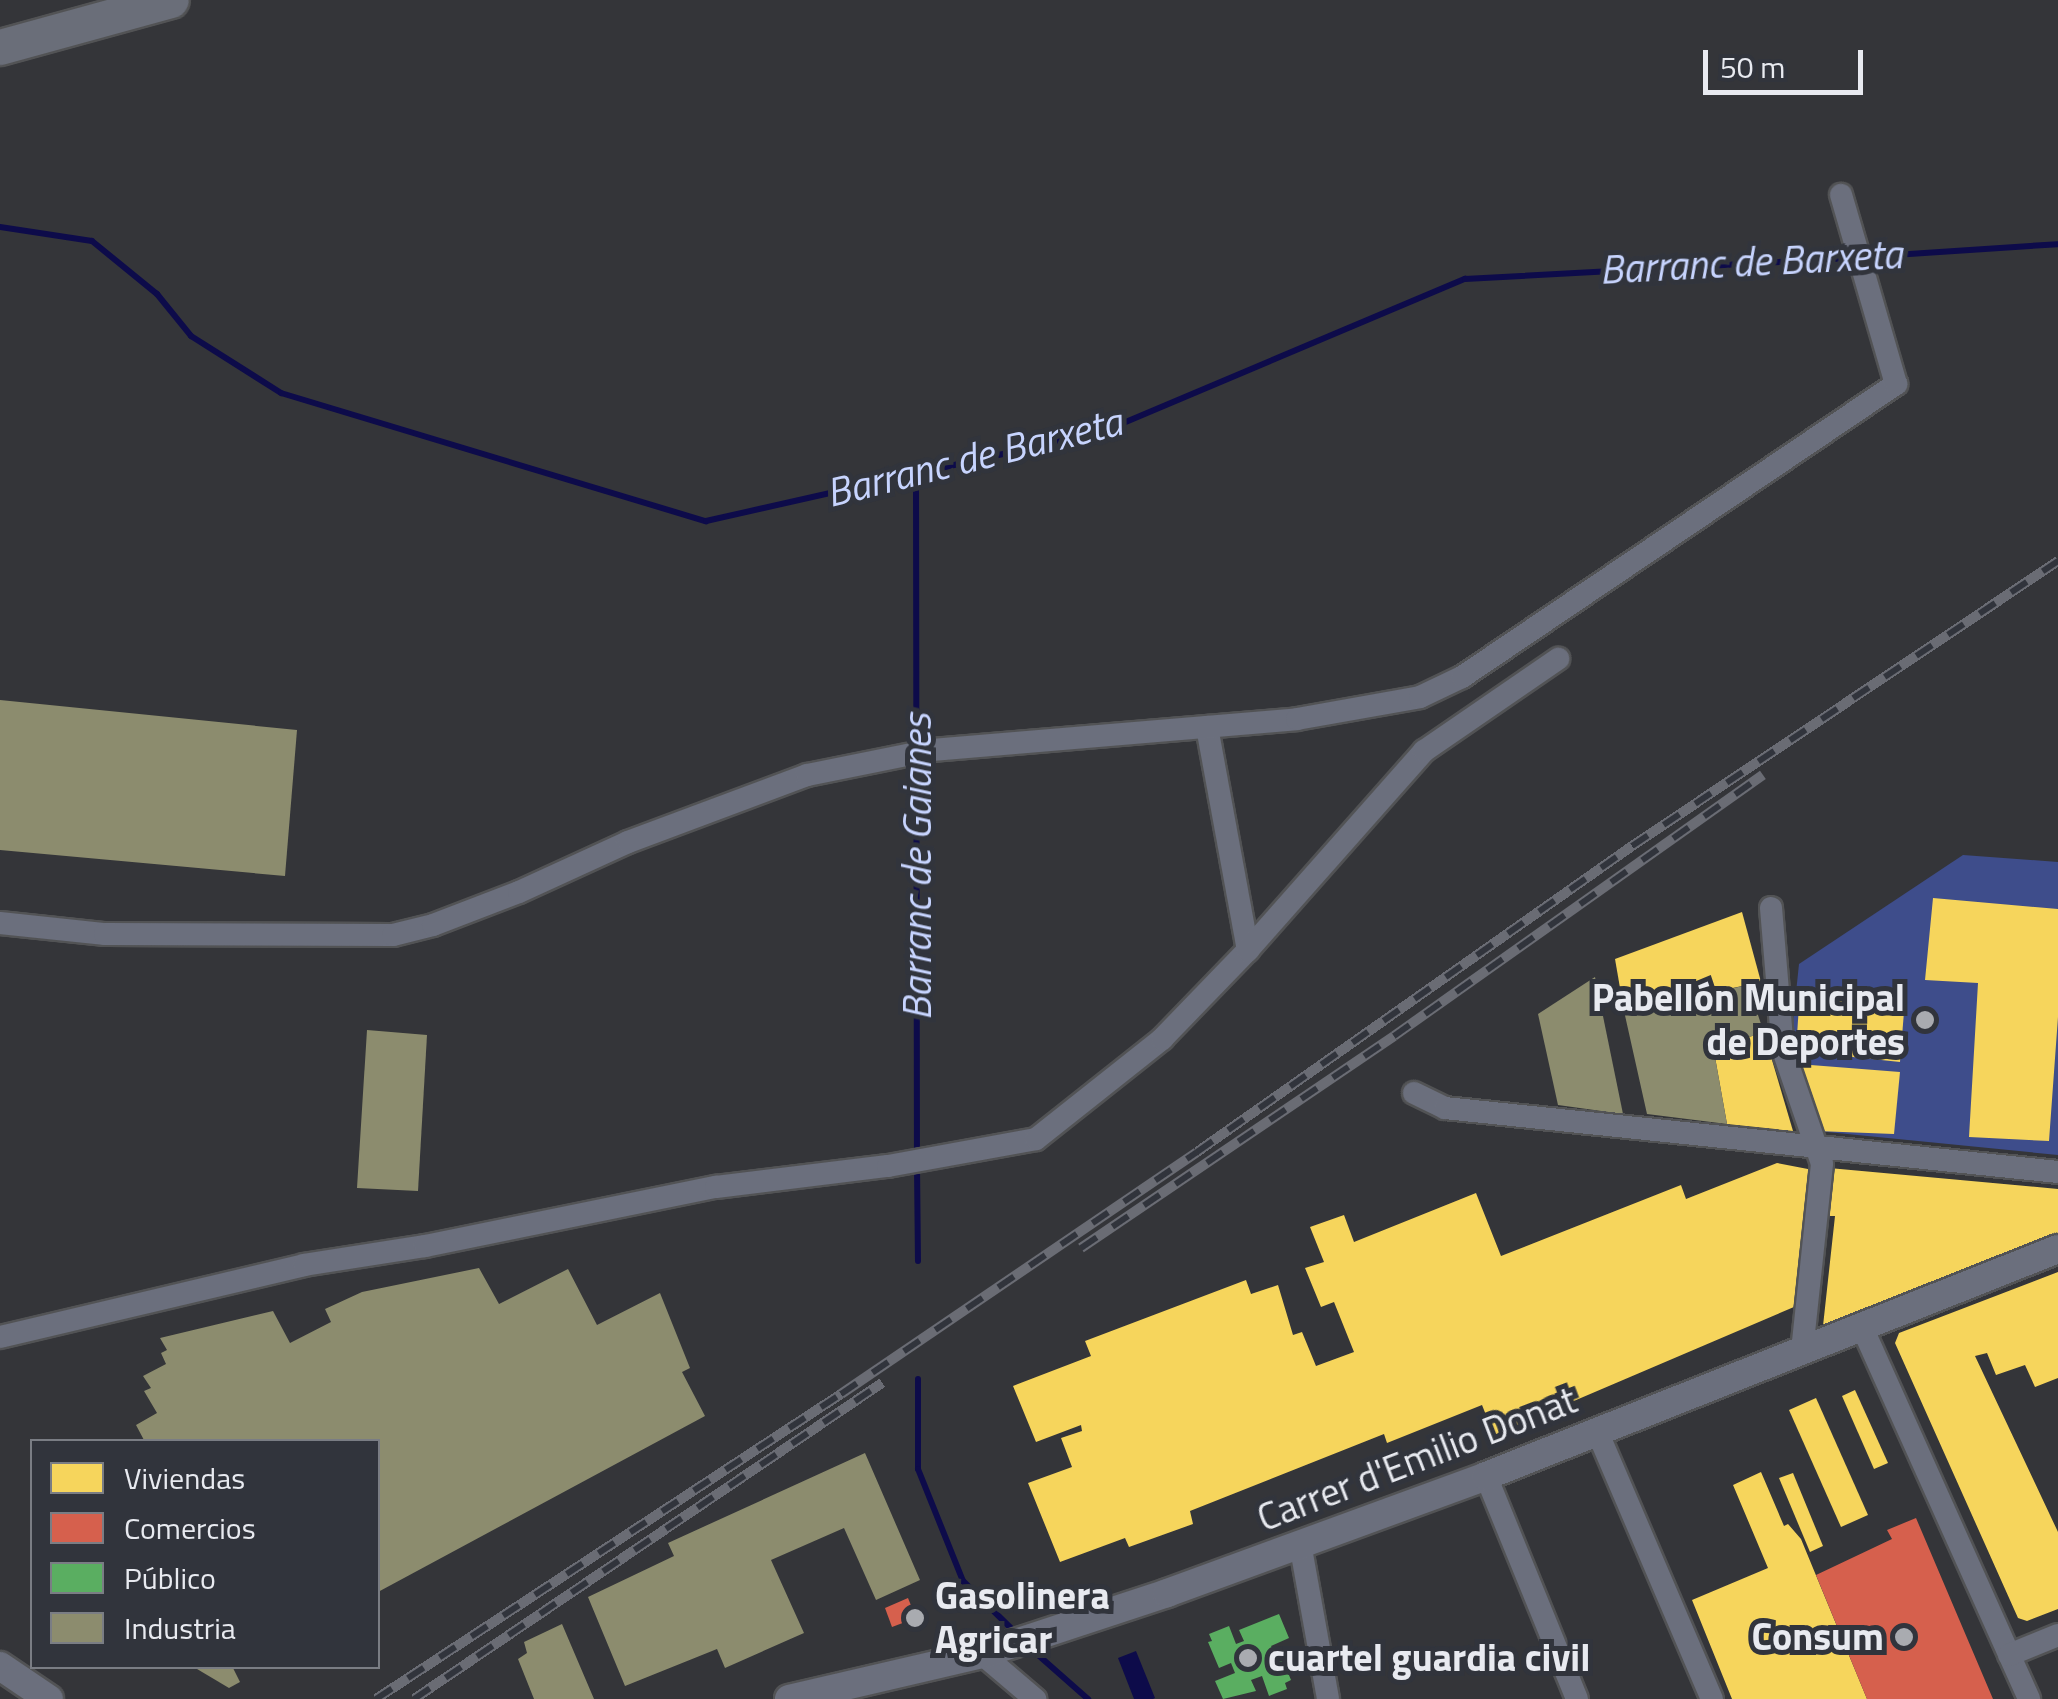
<!DOCTYPE html>
<meta charset="utf-8">
<style>
body{margin:0}
#map{position:relative;width:2058px;height:1699px;overflow:hidden;background:#343539;font-family:"Titillium Web",sans-serif}
div>[style]{position:absolute}
[style*='--x']{left:calc(var(--x)*1px);top:calc(var(--y)*1px);width:calc(var(--w)*1px);rotate:calc(var(--a)*1deg)}
.green>*{inset:0;background:#3e4d8b}
.water>*{inset:0;background:#0d0b4a}
.homes>*{inset:0;background:#f6d55c}
.shops>*{inset:0;background:#d6604d}
.public>*{inset:0;background:#5aae61}
.industry>*{inset:0;background:#8c8c6e}
.stream>*{height:6px;margin:-3px;padding:0 3px;transform-origin:3px;border-radius:3px;background:#0d0b4a}
.roads{filter:drop-shadow(2px 0 #525355) drop-shadow(-2px 0 #525355) drop-shadow(0 2px #525355) drop-shadow(0 -2px #525355)}
.minor>*{height:22px;margin:-11px;padding:0 11px;transform-origin:11px;border-radius:11px;background:#6b6f7d}
.tertiary>*{height:28px;margin:-14px;padding:0 14px;transform-origin:14px;border-radius:14px;background:#6b6f7d}
.primary>*{height:35px;margin:-17.5px;padding:0 17.5px;transform-origin:17.5px;border-radius:17.5px;background:#6a6e79}
.rail>*{height:10px;margin-top:-5px;transform-origin:0;background:repeating-linear-gradient(90deg,#31343c 0 19px,#6a6c74 0 38px);box-sizing:border-box;border-block:2px solid #6a6c74}
.dots>*{width:28px;height:28px;translate:-50% -50%;box-sizing:border-box;border:5px solid #31343c;border-radius:50%}
span{translate:-50% -50%;white-space:nowrap;text-align:center;line-height:1.15;-webkit-text-stroke:10px #31343c;paint-order:stroke}
.poi-label{font-size:38px;color:#e8eaf0;font-weight:700}
.right{translate:-100% -50%;text-align:right}
.left{translate:0 -50%;text-align:left}
.street-label{font-size:38px;color:#e8eaf0}
.water-label{font-size:40px;color:#c7d4fe;font-style:italic}
.legend{position:absolute;left:30px;top:1439px;width:350px;height:230px;box-sizing:border-box;background:#31343c;border:2px solid #7a7d84;margin:0;padding:12px 18px;list-style:none;font-size:30px;color:#e8eaf0}
.legend li{display:flex;align-items:center;gap:20px;height:50px}
.legend b{width:50px;border:2px solid #7a7d84}
.scale{position:absolute;left:1703px;top:50px;width:160px;height:45px;box-sizing:border-box;border:5px solid #e8eaf0;border-top:0;padding-left:12px;font-size:30px;line-height:35px;white-space:nowrap;color:#e8eaf0;-webkit-text-stroke:8px #31343c;paint-order:stroke}
</style>
<div id="map">
<div class="green">
<i style="clip-path:polygon(1963px 855px,2058px 862px,2058px 1155px,1817px 1131px,1790px 1050px,1799px 964px)"></i>
</div>
<div class="water">
<i style="clip-path:polygon(1136px 1651px,1155px 1698px,1153px 1699px,1134px 1699px,1118px 1658px)"></i>
</div>
<div class="homes">
<i style="clip-path:polygon(1933px 898px,2058px 909px,2058px 1017px,2049px 1141px,1969px 1137px,1978px 983px,1925px 980px)"></i>
<i style="clip-path:polygon(1742px 912px,1761px 982px,1624px 1011px,1615px 959px)"></i>
<i style="clip-path:polygon(1800px 990px,1905px 999px,1900px 1062px,1796px 1051px)"></i>
<i style="clip-path:polygon(1764px 1033px,1793px 1131px,1727px 1124px,1713px 1046px)"></i>
<i style="clip-path:polygon(1798px 1064px,1900px 1072px,1894px 1134px,1817px 1131px)"></i>
<i style="clip-path:polygon(1777px 1163px,1813px 1170px,1801px 1304px,1494px 1435px,1482px 1405px,1387px 1443px,1384px 1434px,1190px 1511px,1193px 1524px,1129px 1547px,1125px 1538px,1060px 1562px,1028px 1483px,1072px 1467px,1061px 1438px,1082px 1431px,1081px 1425px,1036px 1442px,1013px 1386px,1091px 1356px,1085px 1341px,1246px 1280px,1251px 1294px,1278px 1285px,1293px 1335px,1302px 1332px,1316px 1366px,1354px 1352px,1334px 1302px,1321px 1307px,1305px 1268px,1324px 1262px,1310px 1227px,1344px 1215px,1354px 1242px,1476px 1193px,1501px 1256px,1681px 1185px,1686px 1199px)"></i>
<i style="clip-path:polygon(1829px 1168px,2058px 1189px,2058px 1233px,1823px 1326px,1835px 1216px,1824px 1216px)"></i>
<i style="clip-path:polygon(2058px 1272px,2058px 1378px,2035px 1387px,2025px 1365px,1996px 1375px,1987px 1353px,1975px 1356px,2058px 1532px,2058px 1609px,2027px 1621px,2018px 1618px,1895px 1343px,1899px 1333px)"></i>
<i style="clip-path:polygon(1855px 1390px,1888px 1463px,1874px 1469px,1842px 1396px)"></i>
<i style="clip-path:polygon(1816px 1398px,1868px 1515px,1841px 1527px,1789px 1410px)"></i>
<i style="clip-path:polygon(1761px 1472px,1784px 1526px,1788px 1524px,1801px 1539px,1867px 1699px,1732px 1699px,1692px 1600px,1768px 1568px,1733px 1485px)"></i>
<i style="clip-path:polygon(1793px 1473px,1823px 1546px,1810px 1552px,1779px 1478px)"></i>
</div>
<div class="shops">
<i style="clip-path:polygon(1916px 1518px,1993px 1699px,1867px 1699px,1816px 1575px,1892px 1539px,1887px 1530px)"></i>
<i style="clip-path:polygon(908px 1598px,916px 1618px,892px 1627px,885px 1608px)"></i>
</div>
<div class="public">
<i style="clip-path:polygon(1279px 1614px,1289px 1638px,1271px 1646px,1275px 1653px,1279px 1651px,1291px 1680px,1285px 1683px,1287px 1689px,1269px 1696px,1262px 1676px,1251px 1680px,1256px 1691px,1223px 1699px,1215px 1681px,1235px 1673px,1231px 1663px,1219px 1668px,1208px 1642px,1212px 1641px,1209px 1634px,1229px 1626px,1236px 1644px,1244px 1641px,1239px 1630px)"></i>
</div>
<div class="industry">
<i style="clip-path:polygon(0 700px,297px 730px,285px 876px,0 850px)"></i>
<i style="clip-path:polygon(1595px 977px,1623px 1114px,1558px 1105px,1538px 1014px)"></i>
<i style="clip-path:polygon(1748px 985px,1764px 1033px,1713px 1046px,1727px 1124px,1647px 1114px,1624px 1011px)"></i>
<i style="clip-path:polygon(367px 1030px,427px 1035px,418px 1191px,357px 1188px)"></i>
<i style="clip-path:polygon(479px 1268px,499px 1304px,568px 1269px,597px 1325px,660px 1293px,690px 1368px,682px 1372px,705px 1416px,378px 1592px,378px 1442px,145px 1442px,136px 1425px,157px 1413px,144px 1391px,151px 1388px,143px 1376px,166px 1364px,161px 1353px,167px 1350px,160px 1338px,273px 1311px,290px 1343px,331px 1322px,325px 1309px,362px 1292px)"></i>
<i style="clip-path:polygon(865px 1453px,920px 1580px,876px 1600px,844px 1528px,771px 1560px,804px 1633px,725px 1668px,717px 1649px,625px 1686px,588px 1597px,674px 1556px,668px 1543px)"></i>
<i style="clip-path:polygon(562px 1624px,594px 1699px,534px 1699px,518px 1659px,527px 1653px,524px 1642px)"></i>
<i style="clip-path:polygon(192px 1666px,232px 1666px,240px 1682px,229px 1688px)"></i>
</div>
<div class="stream">
<i style="--x:0;--y:227;--w:93;--a:8.7"></i>
<i style="--x:92;--y:241;--w:84;--a:39.2"></i>
<i style="--x:157;--y:294;--w:54;--a:51"></i>
<i style="--x:191;--y:336;--w:107;--a:32.3"></i>
<i style="--x:281;--y:393;--w:444;--a:16.8"></i>
<i style="--x:706;--y:521;--w:406;--a:-12.7"></i>
<i style="--x:1102;--y:432;--w:394;--a:-22.9"></i>
<i style="--x:1465;--y:279;--w:388;--a:-3.1"></i>
<i style="--x:1864;--y:257;--w:194;--a:-3.8"></i>
<i style="--x:916;--y:474;--w:680;--a:89.92"></i>
<i style="--x:917;--y:1167;--w:94;--a:89.4"></i>
<i style="--x:918;--y:1379;--w:90;--a:90"></i>
<i style="--x:918;--y:1469;--w:121;--a:68.1"></i>
<i style="--x:963;--y:1581;--w:76;--a:44.5"></i>
<i style="--x:1029;--y:1647;--w:79;--a:41.4"></i>
</div>
<div class="roads">
<div class="minor">
<i style="--x:1207;--y:727;--w:227;--a:79.6"></i>
<i style="--x:1771;--y:908;--w:143;--a:85.2"></i>
<i style="--x:1783;--y:1050;--w:120;--a:71.1"></i>
<i style="--x:1822;--y:1164;--w:188;--a:96.1"></i>
<i style="--x:0;--y:923;--w:106;--a:6"></i>
<i style="--x:105;--y:934;--w:288;--a:0.2"></i>
<i style="--x:393;--y:935;--w:41;--a:-14"></i>
<i style="--x:433;--y:925;--w:92;--a:-21"></i>
<i style="--x:519;--y:892;--w:120;--a:-24.6"></i>
<i style="--x:628;--y:842;--w:191;--a:-20.5"></i>
<i style="--x:807;--y:775;--w:126;--a:-11.4"></i>
<i style="--x:931;--y:750;--w:367;--a:-4.8"></i>
<i style="--x:1297;--y:719;--w:125;--a:-10.1"></i>
<i style="--x:1420;--y:697;--w:47;--a:-25.5"></i>
<i style="--x:1462;--y:677;--w:524;--a:-34.02"></i>
<i style="--x:1896;--y:384;--w:197;--a:-106.2"></i>
<i style="--x:1414;--y:1093;--w:34;--a:26"></i>
<i style="--x:1445;--y:1108;--w:616;--a:5.96"></i>
<i style="--x:1862;--y:1327;--w:408;--a:65.8"></i>
<i style="--x:0;--y:1337;--w:312;--a:-13.3"></i>
<i style="--x:304;--y:1265;--w:122;--a:-8.9"></i>
<i style="--x:425;--y:1246;--w:297;--a:-11.5"></i>
<i style="--x:716;--y:1187;--w:173;--a:-7"></i>
<i style="--x:888;--y:1166;--w:150;--a:-10.3"></i>
<i style="--x:1036;--y:1139;--w:161;--a:-38.4"></i>
<i style="--x:1162;--y:1039;--w:124;--a:-46"></i>
<i style="--x:1248;--y:950;--w:266;--a:-48.5"></i>
<i style="--x:1424;--y:751;--w:163;--a:-34.5"></i>
<i style="--x:1597;--y:1431;--w:292;--a:66.8"></i>
<i style="--x:1486;--y:1476;--w:241;--a:67.8"></i>
<i style="--x:1300;--y:1543;--w:158;--a:79.8"></i>
<i style="--x:982;--y:1654;--w:70;--a:40.3"></i>
<i style="--x:2009;--y:1655;--w:53;--a:-22.2"></i>
</div>
<div class="tertiary">
<i style="--x:0;--y:1666;--w:59;--a:34"></i>
<i style="--x:789;--y:1699;--w:198;--a:-13.1"></i>
<i style="--x:982;--y:1654;--w:195;--a:-18.2"></i>
<i style="--x:1167;--y:1593;--w:340;--a:-20.1"></i>
<i style="--x:1486;--y:1476;--w:615;--a:-21.65"></i>
</div>
<div class="primary">
<i style="--x:0;--y:47;--w:177;--a:-15.4"></i>
</div>
</div>
<div class="rail">
<i style="--x:1081;--y:1248;--w:378;--a:-34.1"></i>
<i style="--x:1394;--y:1036;--w:452;--a:-35.3"></i>
<i style="--x:376;--y:1699;--w:556;--a:-33.26"></i>
<i style="--x:841;--y:1394;--w:430;--a:-34.2"></i>
<i style="--x:1197;--y:1152;--w:532;--a:-35.12"></i>
<i style="--x:1632;--y:846;--w:513;--a:-33.78"></i>
<i style="--x:414;--y:1699;--w:565;--a:-34.03"></i>
</div>
<div class="dots">
<i style="left:1925px;top:1020px;background:#a9abb0"></i>
<i style="left:915px;top:1618px;background:#a9abb0"></i>
<i style="left:1904px;top:1637px;background:#a9abb0"></i>
<i style="left:1248px;top:1658px;background:#a9abb0"></i>
</div>
<div class="poi-label">
<span class="right" style="left:1905px;top:1020px">Pabellón Municipal<br>de Deportes</span>
<span class="left" style="left:935px;top:1618px">Gasolinera<br>Agricar</span>
<span class="right" style="left:1884px;top:1637px">Consum</span>
<span class="left" style="left:1268px;top:1658px">cuartel guardia civil</span>
</div>
<div class="street-label">
<span style="left:1417px;top:1459px;rotate:-21deg">Carrer d'Emilio Donat</span>
</div>
<div class="water-label">
<span style="left:1751px;top:262px;rotate:-3deg">Barranc de Barxeta</span>
<span style="left:974px;top:457px;rotate:-14deg">Barranc de Barxeta</span>
<span style="left:917px;top:867px;rotate:-90deg">Barranc de Gaianes</span>
</div>
<ul class="legend">
<li><b style="height:28px;background:#f6d55c"></b>Viviendas</li>
<li><b style="height:28px;background:#d6604d"></b>Comercios</li>
<li><b style="height:28px;background:#5aae61"></b>Público</li>
<li><b style="height:28px;background:#8c8c6e"></b>Industria</li>
</ul>
<div class="scale">50 m</div>
</div>
